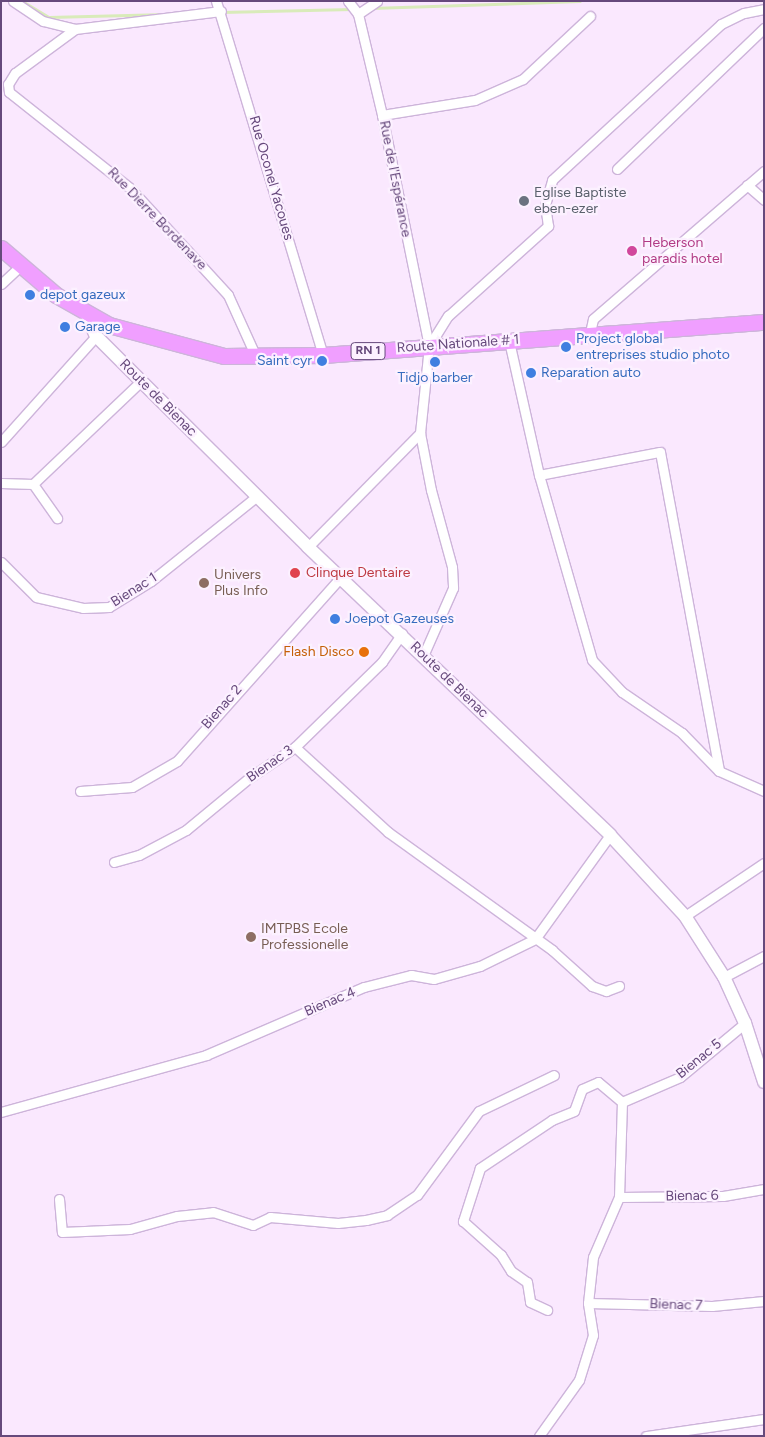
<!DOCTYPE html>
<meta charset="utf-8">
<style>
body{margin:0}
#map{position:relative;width:765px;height:1437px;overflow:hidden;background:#fae8fe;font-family:Figtree,sans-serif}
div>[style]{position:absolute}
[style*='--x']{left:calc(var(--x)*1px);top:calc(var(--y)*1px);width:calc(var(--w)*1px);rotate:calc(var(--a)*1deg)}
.stream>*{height:3px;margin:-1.5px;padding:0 1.5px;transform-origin:1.5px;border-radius:1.5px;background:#d9ebba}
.roads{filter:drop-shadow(1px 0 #cdb4da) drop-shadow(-1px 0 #cdb4da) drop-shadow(0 1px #cdb4da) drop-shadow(0 -1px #cdb4da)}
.minor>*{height:9px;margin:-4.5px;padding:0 4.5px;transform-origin:4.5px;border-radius:4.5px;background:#fff}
.secondary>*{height:12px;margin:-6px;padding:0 6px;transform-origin:6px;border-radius:6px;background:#fff}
.primary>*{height:15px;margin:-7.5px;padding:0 7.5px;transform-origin:7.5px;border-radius:7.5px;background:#f09fff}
.dots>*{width:14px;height:14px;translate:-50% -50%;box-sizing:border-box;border:2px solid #fcf1ff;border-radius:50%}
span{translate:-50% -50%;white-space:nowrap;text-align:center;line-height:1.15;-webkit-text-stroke:4.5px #fcf1ff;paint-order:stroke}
.shield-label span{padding:1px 4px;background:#fcf1ff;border:1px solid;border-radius:4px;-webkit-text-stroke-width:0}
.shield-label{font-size:12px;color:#66497c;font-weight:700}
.street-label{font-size:14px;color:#66497c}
.worship-label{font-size:14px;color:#5b616d}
.left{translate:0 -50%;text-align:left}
.hotel-label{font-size:14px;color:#b23c85}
.shop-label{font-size:14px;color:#366cbe}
.right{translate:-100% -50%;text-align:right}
.health-label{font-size:14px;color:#be3a42}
.education-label{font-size:14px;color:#785e54}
.food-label{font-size:14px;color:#c56008}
.frame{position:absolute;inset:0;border:2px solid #66497c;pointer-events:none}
</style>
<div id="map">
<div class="stream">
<i style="--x:22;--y:1;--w:31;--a:31"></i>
<i style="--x:49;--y:17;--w:118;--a:-1.5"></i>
<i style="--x:371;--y:8;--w:209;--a:-1.9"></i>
<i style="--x:221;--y:12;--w:131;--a:-1.3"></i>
</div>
<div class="roads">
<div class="minor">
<i style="--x:13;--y:1;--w:36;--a:34"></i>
<i style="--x:43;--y:21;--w:33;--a:14"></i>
<i style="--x:75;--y:29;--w:147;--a:-7"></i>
<i style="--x:216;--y:1;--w:370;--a:73.2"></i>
<i style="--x:348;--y:1;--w:16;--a:52"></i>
<i style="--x:358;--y:14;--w:104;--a:76.6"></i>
<i style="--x:382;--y:115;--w:236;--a:78.5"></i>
<i style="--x:429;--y:346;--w:87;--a:95.9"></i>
<i style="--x:420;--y:433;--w:58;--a:79.1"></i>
<i style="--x:431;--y:490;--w:80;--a:74.7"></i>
<i style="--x:452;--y:567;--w:21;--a:87"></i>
<i style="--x:453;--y:588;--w:74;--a:113.8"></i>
<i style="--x:358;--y:14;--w:23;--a:-34"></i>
<i style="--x:75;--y:29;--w:74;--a:143.7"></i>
<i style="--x:15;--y:73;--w:13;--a:122"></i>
<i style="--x:8;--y:84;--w:8;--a:83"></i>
<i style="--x:9;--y:92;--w:154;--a:38.4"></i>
<i style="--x:130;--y:188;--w:145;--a:47.5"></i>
<i style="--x:228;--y:295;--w:68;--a:65.7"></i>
<i style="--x:382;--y:115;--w:94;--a:-9.2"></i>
<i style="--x:475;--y:100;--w:52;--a:-23.6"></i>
<i style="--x:523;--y:79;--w:92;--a:-43.2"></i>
<i style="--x:617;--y:169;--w:204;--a:-43.8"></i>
<i style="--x:747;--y:185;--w:23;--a:41"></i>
<i style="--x:1;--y:284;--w:26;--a:-43"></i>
<i style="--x:590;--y:333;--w:14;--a:-78"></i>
<i style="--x:593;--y:319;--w:226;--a:-40.9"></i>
<i style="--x:509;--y:341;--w:137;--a:77.4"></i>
<i style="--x:539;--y:475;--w:192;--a:74"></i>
<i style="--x:592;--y:660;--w:44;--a:46.8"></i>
<i style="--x:622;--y:692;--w:73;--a:34.3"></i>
<i style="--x:682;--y:733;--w:53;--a:45.8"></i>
<i style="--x:719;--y:771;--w:49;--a:24"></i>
<i style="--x:429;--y:346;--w:36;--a:-58"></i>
<i style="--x:448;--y:316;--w:135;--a:-42"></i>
<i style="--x:548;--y:226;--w:21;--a:-98"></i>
<i style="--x:545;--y:205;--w:26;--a:-74"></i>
<i style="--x:552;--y:180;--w:230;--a:-42.7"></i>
<i style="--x:721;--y:24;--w:25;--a:-26"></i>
<i style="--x:744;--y:13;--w:20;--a:-11"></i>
<i style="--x:1;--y:442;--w:142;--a:-48.1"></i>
<i style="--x:539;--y:475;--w:123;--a:-10.8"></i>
<i style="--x:660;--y:452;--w:324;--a:79.5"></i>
<i style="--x:1;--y:483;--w:32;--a:2"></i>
<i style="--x:33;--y:484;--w:42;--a:54.8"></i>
<i style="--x:33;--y:484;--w:149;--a:-43.6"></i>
<i style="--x:308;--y:547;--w:160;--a:-45.5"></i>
<i style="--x:1;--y:562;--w:49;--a:45"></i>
<i style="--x:36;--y:597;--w:48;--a:13.2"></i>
<i style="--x:83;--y:608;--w:26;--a:-2"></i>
<i style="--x:109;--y:607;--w:49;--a:-31.8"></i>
<i style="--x:151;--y:581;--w:134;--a:-38.7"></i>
<i style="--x:295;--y:747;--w:126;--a:42.4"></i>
<i style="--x:388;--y:832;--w:202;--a:35.7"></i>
<i style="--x:552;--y:950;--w:54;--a:42"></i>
<i style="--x:592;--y:986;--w:15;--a:20"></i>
<i style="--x:606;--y:991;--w:14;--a:-21"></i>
<i style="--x:80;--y:791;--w:52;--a:-4.4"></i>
<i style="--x:132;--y:787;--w:52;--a:-30"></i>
<i style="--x:177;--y:761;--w:245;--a:-48.3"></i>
<i style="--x:114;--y:862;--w:26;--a:-16"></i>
<i style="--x:139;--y:855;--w:53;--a:-28"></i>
<i style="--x:186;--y:830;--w:82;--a:-39.5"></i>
<i style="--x:249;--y:778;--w:55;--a:-34"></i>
<i style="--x:295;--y:747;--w:122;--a:-44.3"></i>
<i style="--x:382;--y:662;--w:35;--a:-55"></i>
<i style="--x:685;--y:916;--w:95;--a:-33.9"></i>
<i style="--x:724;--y:977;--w:45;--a:-27.7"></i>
<i style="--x:622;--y:1102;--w:63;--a:-23.3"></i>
<i style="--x:680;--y:1077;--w:85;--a:-39.7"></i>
<i style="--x:1;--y:1112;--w:213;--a:-15.5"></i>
<i style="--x:206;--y:1055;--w:172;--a:-23.3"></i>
<i style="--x:364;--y:987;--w:49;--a:-14.3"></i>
<i style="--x:411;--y:975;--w:23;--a:10"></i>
<i style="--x:434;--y:979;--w:48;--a:-15.8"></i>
<i style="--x:480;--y:966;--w:61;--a:-26.1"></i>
<i style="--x:535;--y:939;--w:128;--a:-54.2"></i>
<i style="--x:619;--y:1197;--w:104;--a:-0.6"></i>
<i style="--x:723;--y:1196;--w:42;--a:-9.7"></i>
<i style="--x:59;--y:1199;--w:33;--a:85"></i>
<i style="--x:62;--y:1232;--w:68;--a:-2.5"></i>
<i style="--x:130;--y:1229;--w:49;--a:-15.5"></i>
<i style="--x:177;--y:1216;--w:36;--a:-6"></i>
<i style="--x:213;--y:1212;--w:42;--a:18"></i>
<i style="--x:253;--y:1225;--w:19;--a:-25"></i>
<i style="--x:270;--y:1217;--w:68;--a:5"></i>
<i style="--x:338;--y:1223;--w:28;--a:-6"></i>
<i style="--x:366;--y:1220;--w:22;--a:-13"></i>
<i style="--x:387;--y:1215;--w:36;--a:-34"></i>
<i style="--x:417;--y:1195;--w:104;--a:-53.6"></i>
<i style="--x:479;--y:1111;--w:83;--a:-25.6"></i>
<i style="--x:588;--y:1303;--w:124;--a:1.4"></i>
<i style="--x:712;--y:1306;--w:52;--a:-5.5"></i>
<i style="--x:539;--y:1436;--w:69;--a:-54.5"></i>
<i style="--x:579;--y:1380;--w:47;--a:-72.7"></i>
<i style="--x:593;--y:1335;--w:32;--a:-99"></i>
<i style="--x:588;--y:1303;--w:46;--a:-83.8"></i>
<i style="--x:593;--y:1257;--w:65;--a:-66.6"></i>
<i style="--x:619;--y:1197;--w:95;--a:-88.2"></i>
<i style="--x:622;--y:1102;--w:31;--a:-140"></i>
<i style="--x:598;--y:1082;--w:17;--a:156"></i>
<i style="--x:582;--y:1089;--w:23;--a:110"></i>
<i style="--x:574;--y:1111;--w:24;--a:158"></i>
<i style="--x:552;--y:1120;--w:87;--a:146.3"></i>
<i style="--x:480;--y:1168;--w:56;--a:107.8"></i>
<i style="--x:463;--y:1221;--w:51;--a:41.8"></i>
<i style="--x:501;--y:1255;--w:19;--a:58"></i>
<i style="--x:511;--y:1271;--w:19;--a:35"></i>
<i style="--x:527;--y:1282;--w:20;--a:81"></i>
<i style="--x:530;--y:1302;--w:19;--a:25"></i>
<i style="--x:646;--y:1436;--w:119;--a:-8.2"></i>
</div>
<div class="secondary">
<i style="--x:86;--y:313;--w:25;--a:67"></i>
<i style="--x:96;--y:336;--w:64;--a:45"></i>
<i style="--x:141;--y:381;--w:235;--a:44.8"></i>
<i style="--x:308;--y:547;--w:417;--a:43.6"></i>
<i style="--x:610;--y:835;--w:110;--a:47.2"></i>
<i style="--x:685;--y:916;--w:72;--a:57.4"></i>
<i style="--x:724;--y:977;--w:51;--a:65.5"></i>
<i style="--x:745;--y:1023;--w:62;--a:72.1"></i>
</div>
<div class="primary">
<i style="--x:1;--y:248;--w:72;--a:40.5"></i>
<i style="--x:56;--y:295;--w:61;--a:29.5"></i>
<i style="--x:109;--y:325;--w:119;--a:15.1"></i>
<i style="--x:224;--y:356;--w:99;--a:-0.6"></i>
<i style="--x:323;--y:355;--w:442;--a:-4.3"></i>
</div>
</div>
<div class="dots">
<i style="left:524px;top:201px;background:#6b7280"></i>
<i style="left:632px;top:251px;background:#d1479c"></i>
<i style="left:30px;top:295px;background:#3f7fe0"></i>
<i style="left:65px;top:327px;background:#3f7fe0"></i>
<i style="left:566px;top:347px;background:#3f7fe0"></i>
<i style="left:322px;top:361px;background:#3f7fe0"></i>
<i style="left:435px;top:362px;background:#3f7fe0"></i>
<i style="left:531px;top:373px;background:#3f7fe0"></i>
<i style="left:295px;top:573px;background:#e0444e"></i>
<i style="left:204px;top:583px;background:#8d6e63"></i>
<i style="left:335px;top:619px;background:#3f7fe0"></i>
<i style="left:364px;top:652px;background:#e8710a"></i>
<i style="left:251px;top:937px;background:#8d6e63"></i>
</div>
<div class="shield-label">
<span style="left:368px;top:351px">RN 1</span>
</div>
<div class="street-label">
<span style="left:271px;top:178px;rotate:74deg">Rue Oconel Yacoues</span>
<span style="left:395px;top:179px;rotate:79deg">Rue de l'Espérance</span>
<span style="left:157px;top:219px;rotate:46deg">Rue Dierre Bordenave</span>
<span style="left:458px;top:344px;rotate:-4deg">Route Nationale # 1</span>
<span style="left:158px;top:398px;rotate:45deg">Route de Bienac</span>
<span style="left:134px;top:590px;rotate:-32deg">Bienac 1</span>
<span style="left:449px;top:680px;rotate:44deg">Route de Bienac</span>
<span style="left:222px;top:707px;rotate:-49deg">Bienac 2</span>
<span style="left:270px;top:764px;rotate:-35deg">Bienac 3</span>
<span style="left:330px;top:1002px;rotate:-23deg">Bienac 4</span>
<span style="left:699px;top:1059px;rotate:-39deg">Bienac 5</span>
<span style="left:692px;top:1196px;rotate:-1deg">Bienac 6</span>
<span style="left:676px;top:1305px;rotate:2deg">Bienac 7</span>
</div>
<div class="worship-label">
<span class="left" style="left:534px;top:201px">Eglise Baptiste<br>eben-ezer</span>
</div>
<div class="hotel-label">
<span class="left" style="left:642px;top:251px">Heberson<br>paradis hotel</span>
</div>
<div class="shop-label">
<span class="left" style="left:40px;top:295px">depot gazeux</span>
<span class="left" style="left:75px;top:327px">Garage</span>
<span class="left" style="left:576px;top:347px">Project global<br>entreprises studio photo</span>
<span class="right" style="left:312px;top:361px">Saint cyr</span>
<span class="left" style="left:541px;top:373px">Reparation auto</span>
<span style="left:435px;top:378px">Tidjo barber</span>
<span class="left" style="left:345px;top:619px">Joepot Gazeuses</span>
</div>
<div class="health-label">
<span class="left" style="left:306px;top:573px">Clinque Dentaire</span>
</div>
<div class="education-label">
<span class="left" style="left:214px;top:583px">Univers<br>Plus Info</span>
<span class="left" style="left:261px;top:937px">IMTPBS Ecole<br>Professionelle</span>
</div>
<div class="food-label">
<span class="right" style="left:354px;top:652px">Flash Disco</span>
</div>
<div class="frame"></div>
</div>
